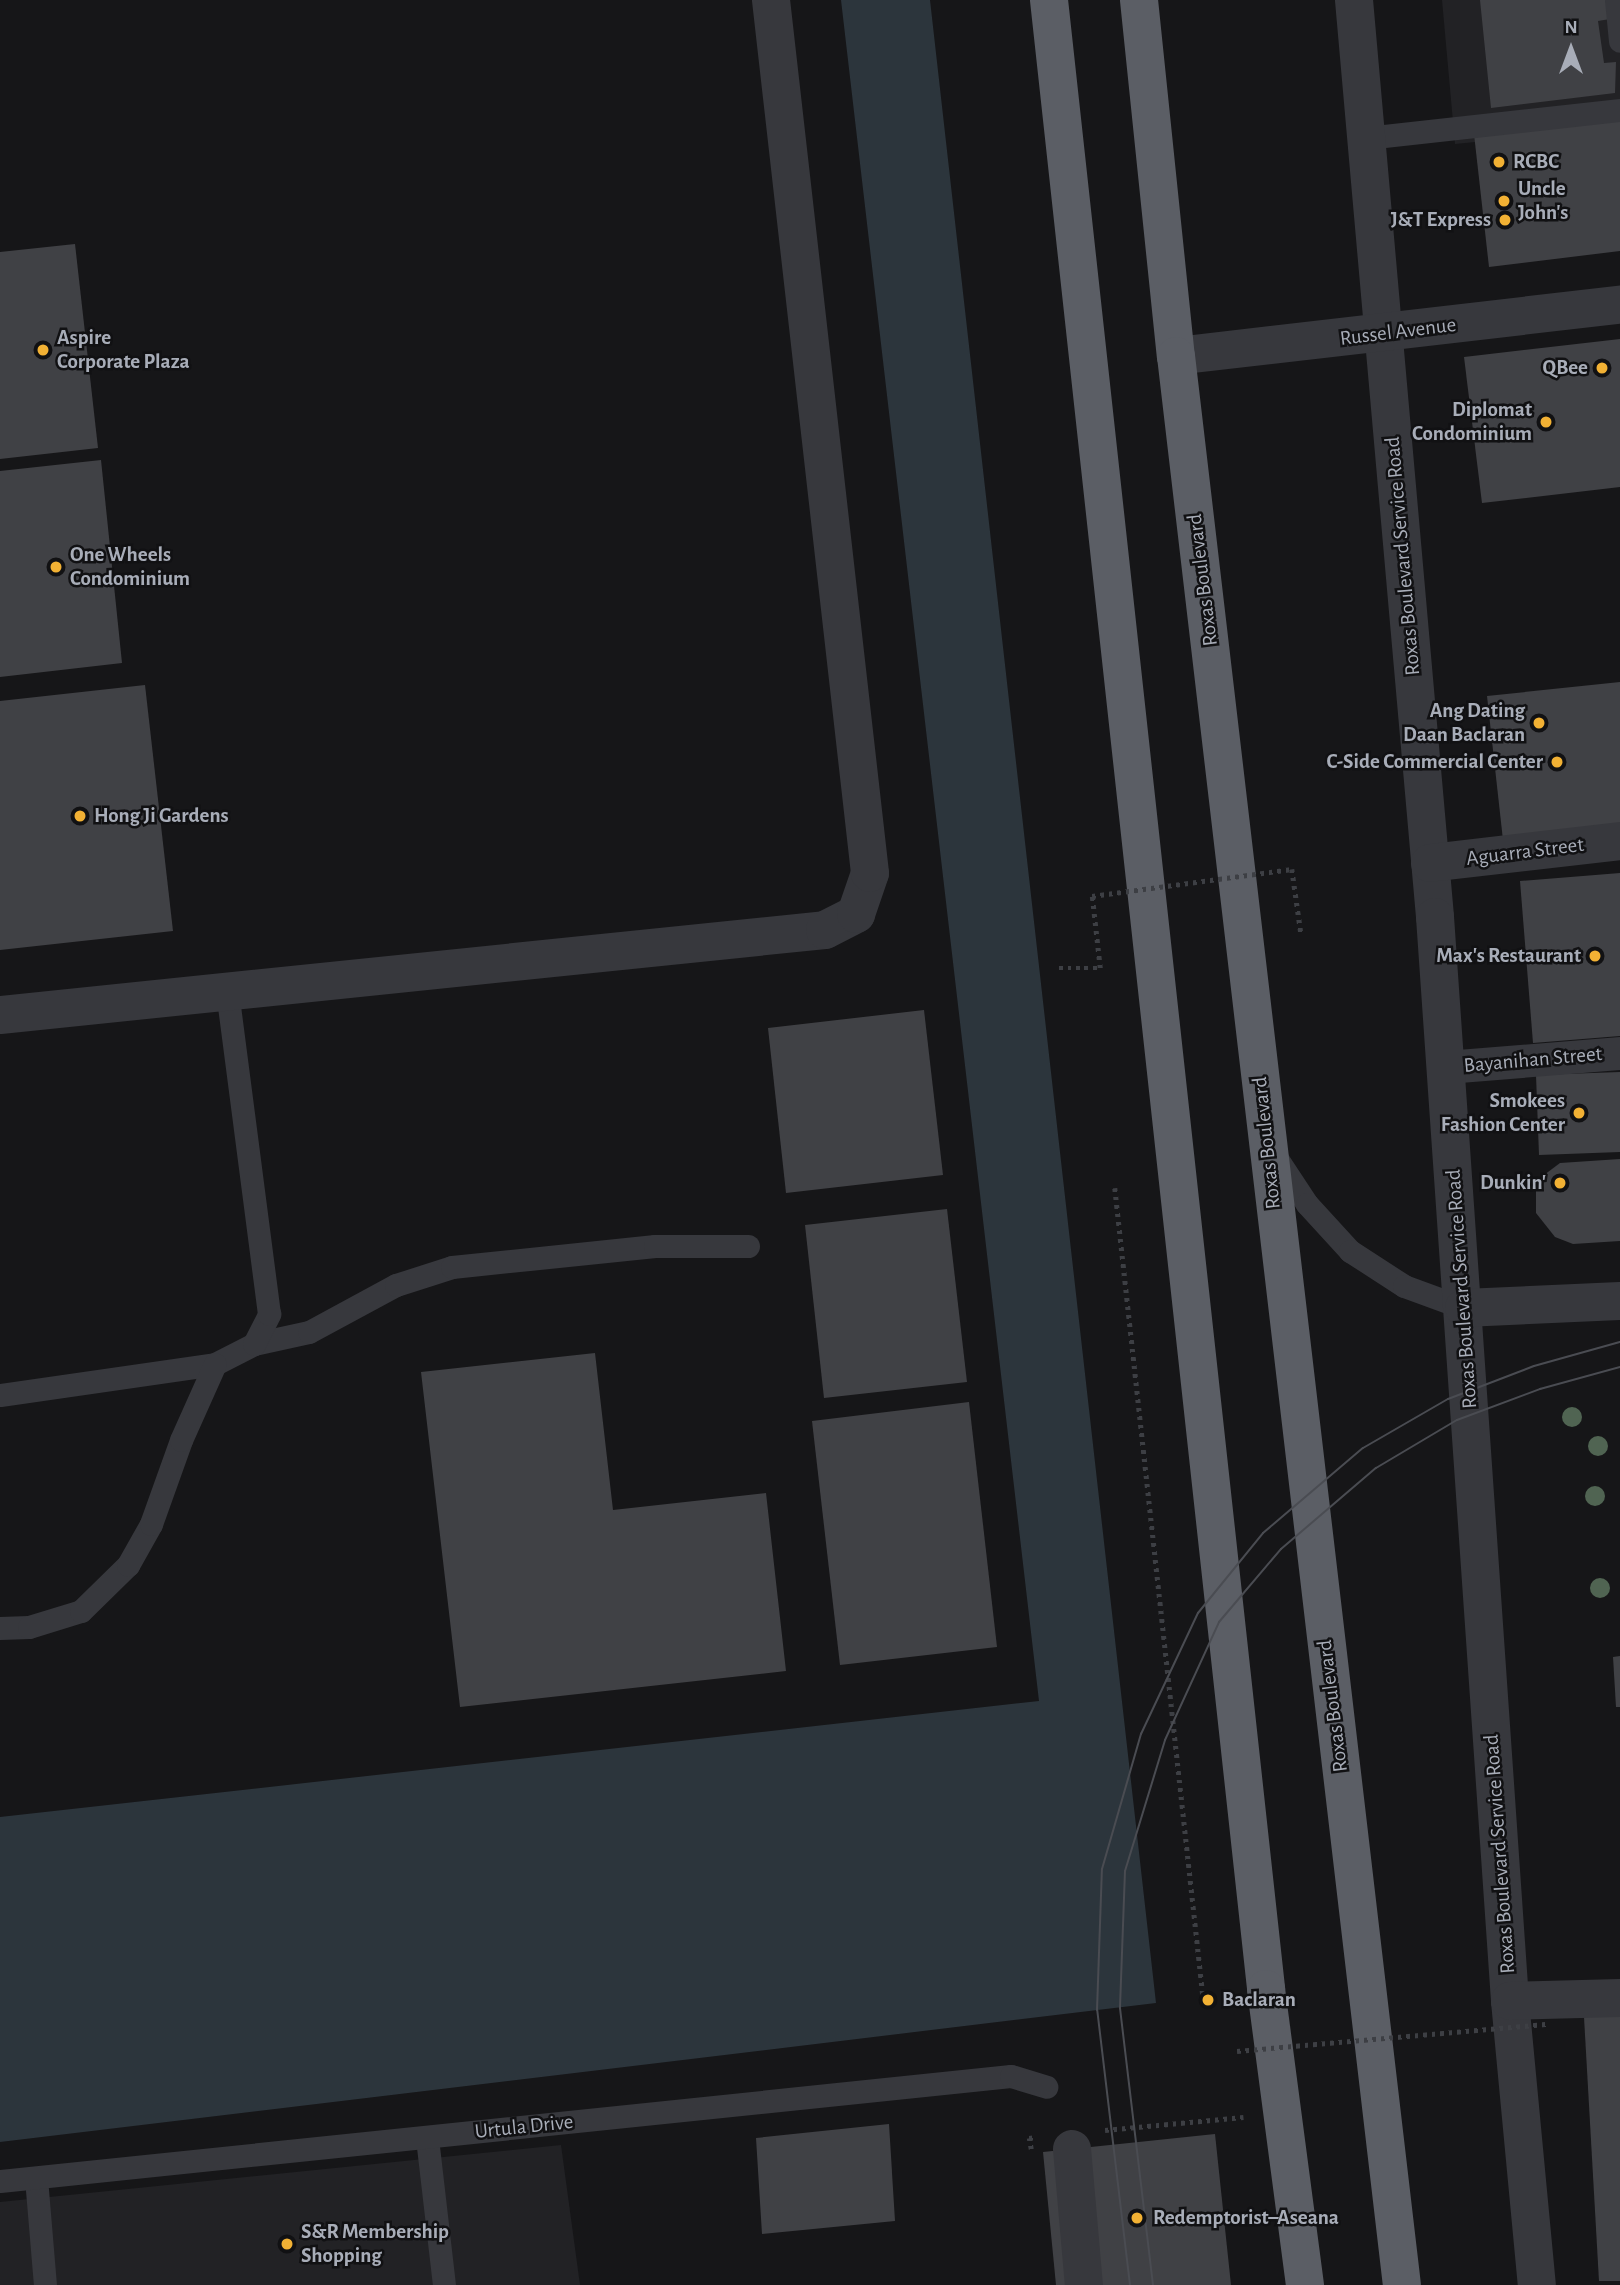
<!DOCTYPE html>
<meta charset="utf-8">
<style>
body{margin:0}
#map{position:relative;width:1620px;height:2285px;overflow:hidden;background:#161618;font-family:"Alegreya Sans",sans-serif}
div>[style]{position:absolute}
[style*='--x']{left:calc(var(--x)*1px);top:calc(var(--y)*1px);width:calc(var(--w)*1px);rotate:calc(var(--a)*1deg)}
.built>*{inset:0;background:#222225}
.water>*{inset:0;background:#2c353c}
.building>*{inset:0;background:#404145}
.path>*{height:4.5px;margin-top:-2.25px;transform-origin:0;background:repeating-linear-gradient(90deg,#3d3f44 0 3.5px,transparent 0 8.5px)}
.service>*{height:23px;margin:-11.5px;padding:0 11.5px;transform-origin:11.5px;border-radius:11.5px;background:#37383d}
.pedestrian>*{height:33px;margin:-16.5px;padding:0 16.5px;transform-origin:16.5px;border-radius:16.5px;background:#37383d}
.minor>*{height:38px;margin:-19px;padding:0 19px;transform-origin:19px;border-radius:19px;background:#37383d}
.tertiary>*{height:38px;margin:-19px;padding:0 19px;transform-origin:19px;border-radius:19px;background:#37383d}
.trunk>*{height:38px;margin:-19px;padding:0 19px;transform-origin:19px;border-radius:19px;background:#5b5e65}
.tram>*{height:2px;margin:-1px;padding:0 1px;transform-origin:1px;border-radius:1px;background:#4a4c52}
.path-bridge>*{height:4.5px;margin-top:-2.25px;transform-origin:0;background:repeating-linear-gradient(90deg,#3d3f44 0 3.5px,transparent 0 8.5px)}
.trees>*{width:20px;height:20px;margin:-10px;border-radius:50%;background:#506452}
.dots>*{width:19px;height:19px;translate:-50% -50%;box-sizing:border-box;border:4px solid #111113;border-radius:50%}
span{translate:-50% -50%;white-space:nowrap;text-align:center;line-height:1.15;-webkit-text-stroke:5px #111113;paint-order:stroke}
.poi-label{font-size:21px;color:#a8adb8;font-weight:700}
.left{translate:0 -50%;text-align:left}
.right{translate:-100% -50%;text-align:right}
.street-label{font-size:21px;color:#a8adb8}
.north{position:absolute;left:1536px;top:14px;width:70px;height:70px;-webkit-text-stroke:5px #111113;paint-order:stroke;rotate:0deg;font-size:19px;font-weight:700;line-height:28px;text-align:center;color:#a8adb8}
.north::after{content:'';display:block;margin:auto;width:24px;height:32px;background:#a8adb8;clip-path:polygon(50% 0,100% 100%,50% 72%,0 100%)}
</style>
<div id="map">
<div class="built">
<i style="clip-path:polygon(1442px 0,1615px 0,1620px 38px,1620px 128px,1455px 144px)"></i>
<i style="clip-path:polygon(561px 2145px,580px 2285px,0 2285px,0 2202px)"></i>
</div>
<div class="water">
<i style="clip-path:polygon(841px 0,930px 0,1156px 2003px,0 2142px,0 1817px,1039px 1701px)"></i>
</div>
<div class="building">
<i style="clip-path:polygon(1480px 0,1607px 0,1610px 19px,1598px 21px,1604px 63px,1616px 62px,1615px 93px,1491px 108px)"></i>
<i style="clip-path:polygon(1620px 117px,1620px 251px,1489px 267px,1474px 134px)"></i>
<i style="clip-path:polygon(75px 244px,98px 448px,0 459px,0 252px)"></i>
<i style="clip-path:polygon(1620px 339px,1620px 487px,1482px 503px,1464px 357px)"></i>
<i style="clip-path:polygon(101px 460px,122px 663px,0 677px,0 471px)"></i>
<i style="clip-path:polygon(1620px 682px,1620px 827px,1503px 840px,1487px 696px)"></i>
<i style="clip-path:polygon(145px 685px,173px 931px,0 950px,0 701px)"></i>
<i style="clip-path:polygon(1620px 873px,1620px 1036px,1533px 1043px,1520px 881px)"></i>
<i style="clip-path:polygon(924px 1010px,943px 1175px,786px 1193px,768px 1028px)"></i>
<i style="clip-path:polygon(1620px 1072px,1620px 1152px,1539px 1155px,1536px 1075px)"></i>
<i style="clip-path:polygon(1620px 1159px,1620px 1241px,1573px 1244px,1555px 1237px,1536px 1213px,1536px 1181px,1560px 1163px)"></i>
<i style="clip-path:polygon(947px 1209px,967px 1382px,824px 1398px,805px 1225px)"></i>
<i style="clip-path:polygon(595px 1353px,613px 1510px,766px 1493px,786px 1671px,460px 1707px,421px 1372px)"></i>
<i style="clip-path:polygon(969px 1402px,997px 1647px,840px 1665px,812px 1421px)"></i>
<i style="clip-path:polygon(1620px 1656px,1620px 1707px,1616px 1707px,1613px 1657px)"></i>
<i style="clip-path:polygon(1620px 2015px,1620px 2281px,1599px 2281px,1584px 2017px)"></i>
<i style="clip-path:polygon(889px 2124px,895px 2221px,762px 2234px,756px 2138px)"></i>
<i style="clip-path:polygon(1215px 2134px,1231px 2285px,1056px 2285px,1043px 2152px)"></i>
</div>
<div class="path">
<i style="--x:1292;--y:869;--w:65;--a:82"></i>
<i style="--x:1059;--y:968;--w:41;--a:0"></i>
<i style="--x:1100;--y:968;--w:72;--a:-96.3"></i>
<i style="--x:1115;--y:1188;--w:813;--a:83.78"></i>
<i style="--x:1105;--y:2130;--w:139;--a:-5.4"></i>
<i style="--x:1031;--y:2149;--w:11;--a:-100"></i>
<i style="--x:1029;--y:2138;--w:8;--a:-7"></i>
</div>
<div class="service">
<i style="--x:1616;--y:0;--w:41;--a:84.4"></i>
<i style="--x:1366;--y:138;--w:256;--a:-6.3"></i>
<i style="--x:1276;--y:1157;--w:56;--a:56.6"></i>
<i style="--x:1307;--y:1204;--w:64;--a:47.5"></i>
<i style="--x:1350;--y:1251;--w:64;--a:32.9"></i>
<i style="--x:1404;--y:1286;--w:64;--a:20.1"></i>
<i style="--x:254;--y:1344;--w:56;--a:-12.3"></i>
<i style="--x:309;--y:1332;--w:99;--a:-28.4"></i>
<i style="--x:396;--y:1285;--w:59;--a:-17.8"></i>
<i style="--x:452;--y:1267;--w:204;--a:-5.9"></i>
<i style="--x:655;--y:1246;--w:93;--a:0"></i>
<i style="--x:0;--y:1395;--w:217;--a:-8.2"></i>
<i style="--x:215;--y:1364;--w:44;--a:-27.1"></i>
<i style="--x:254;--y:1344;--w:34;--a:-63"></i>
<i style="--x:269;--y:1314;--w:326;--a:-97.4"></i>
<i style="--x:0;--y:1628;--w:29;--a:-2"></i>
<i style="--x:29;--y:1627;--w:54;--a:-17.1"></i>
<i style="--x:81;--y:1611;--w:66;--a:-44.4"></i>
<i style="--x:128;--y:1565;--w:47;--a:-60.7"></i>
<i style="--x:151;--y:1524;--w:89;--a:-70.3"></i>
<i style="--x:181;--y:1440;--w:83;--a:-65.9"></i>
<i style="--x:427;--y:2138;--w:148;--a:83.4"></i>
<i style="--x:36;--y:2178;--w:107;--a:85.2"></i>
<i style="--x:0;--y:2181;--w:1016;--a:-5.93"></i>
<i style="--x:1011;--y:2076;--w:37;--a:17"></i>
</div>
<div class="pedestrian">
<i style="--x:1446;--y:1067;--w:175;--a:-4.6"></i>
</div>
<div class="minor">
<i style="--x:1354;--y:0;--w:921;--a:84.95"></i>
<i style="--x:1435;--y:917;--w:1087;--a:86.04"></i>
<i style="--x:1510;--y:2001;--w:285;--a:84.6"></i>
<i style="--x:1430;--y:863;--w:191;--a:-6.6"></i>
<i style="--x:0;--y:1015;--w:829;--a:-5.88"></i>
<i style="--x:825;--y:930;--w:35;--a:-27"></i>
<i style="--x:856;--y:914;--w:43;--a:-71.1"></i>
<i style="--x:870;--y:873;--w:879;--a:-96.47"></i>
<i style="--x:1464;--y:1308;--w:156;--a:-2.6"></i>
<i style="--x:1510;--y:2001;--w:110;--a:-1.6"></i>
<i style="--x:1072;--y:2149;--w:137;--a:85"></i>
</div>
<div class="tertiary">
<i style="--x:1176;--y:356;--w:447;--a:-6.6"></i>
</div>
<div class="trunk">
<i style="--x:1049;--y:0;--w:2001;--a:83.77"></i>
<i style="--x:1266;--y:1989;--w:299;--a:82.5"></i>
<i style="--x:1139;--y:0;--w:358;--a:84.1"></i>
<i style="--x:1176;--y:356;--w:1942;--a:83.32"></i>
</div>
<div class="tram">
<i style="--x:1130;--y:2285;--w:277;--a:-96.8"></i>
<i style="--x:1097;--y:2010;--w:141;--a:-88"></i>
<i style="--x:1102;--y:1869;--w:141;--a:-73.9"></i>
<i style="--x:1141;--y:1734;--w:134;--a:-64.8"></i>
<i style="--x:1198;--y:1613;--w:103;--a:-50.9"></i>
<i style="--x:1263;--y:1533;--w:131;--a:-40.4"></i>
<i style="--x:1363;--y:1448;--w:98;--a:-30"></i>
<i style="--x:1448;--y:1399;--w:92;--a:-21"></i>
<i style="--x:1534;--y:1366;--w:89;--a:-15.6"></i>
<i style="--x:1153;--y:2285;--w:280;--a:-96.8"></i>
<i style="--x:1120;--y:2007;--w:136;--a:-87.9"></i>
<i style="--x:1125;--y:1871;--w:137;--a:-73"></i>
<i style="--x:1165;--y:1740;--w:130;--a:-65.4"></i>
<i style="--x:1219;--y:1622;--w:96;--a:-49.7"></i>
<i style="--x:1281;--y:1549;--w:125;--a:-40.5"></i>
<i style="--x:1376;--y:1468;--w:94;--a:-30.7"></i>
<i style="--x:1457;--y:1420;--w:89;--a:-20.5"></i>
<i style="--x:1540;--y:1389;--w:83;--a:-15.4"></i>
</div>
<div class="path-bridge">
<i style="--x:1092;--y:896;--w:202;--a:-7.7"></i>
<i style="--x:1237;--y:2051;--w:312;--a:-5"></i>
</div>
<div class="trees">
<i style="left:1572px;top:1417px"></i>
<i style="left:1598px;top:1446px"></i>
<i style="left:1595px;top:1496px"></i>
<i style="left:1600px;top:1588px"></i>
</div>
<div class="dots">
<i style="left:1499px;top:162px;background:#f2b134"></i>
<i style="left:1504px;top:201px;background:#f2b134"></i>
<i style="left:1505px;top:220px;background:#f2b134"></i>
<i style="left:43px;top:350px;background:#f2b134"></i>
<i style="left:1602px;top:368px;background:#f2b134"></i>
<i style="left:1546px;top:422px;background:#f2b134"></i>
<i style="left:56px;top:567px;background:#f2b134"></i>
<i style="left:1539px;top:723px;background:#f2b134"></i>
<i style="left:1557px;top:762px;background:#f2b134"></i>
<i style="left:80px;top:816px;background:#f2b134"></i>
<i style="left:1595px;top:956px;background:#f2b134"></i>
<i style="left:1579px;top:1113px;background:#f2b134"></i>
<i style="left:1560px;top:1183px;background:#f2b134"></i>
<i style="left:1208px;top:2000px;background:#f2b134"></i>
<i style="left:1137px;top:2218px;background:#f2b134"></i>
<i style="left:287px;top:2244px;background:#f2b134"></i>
</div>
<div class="poi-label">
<span class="left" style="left:1513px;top:162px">RCBC</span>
<span class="left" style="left:1518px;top:201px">Uncle<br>John's</span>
<span class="right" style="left:1491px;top:220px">J&amp;T Express</span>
<span class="left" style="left:57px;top:350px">Aspire<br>Corporate Plaza</span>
<span class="right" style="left:1588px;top:368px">QBee</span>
<span class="right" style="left:1532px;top:422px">Diplomat<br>Condominium</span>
<span class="left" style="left:70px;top:567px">One Wheels<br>Condominium</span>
<span class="right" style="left:1525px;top:723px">Ang Dating<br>Daan Baclaran</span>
<span class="right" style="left:1543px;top:762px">C-Side Commercial Center</span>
<span class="left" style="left:94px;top:816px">Hong Ji Gardens</span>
<span class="right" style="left:1581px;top:956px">Max's Restaurant</span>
<span class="right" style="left:1565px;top:1113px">Smokees<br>Fashion Center</span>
<span class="right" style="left:1546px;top:1183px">Dunkin'</span>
<span class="left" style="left:1222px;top:2000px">Baclaran</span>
<span class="left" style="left:1153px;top:2218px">Redemptorist–Aseana</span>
<span class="left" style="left:301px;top:2244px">S&amp;R Membership<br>Shopping</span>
</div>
<div class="street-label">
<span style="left:1398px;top:332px;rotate:-7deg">Russel Avenue</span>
<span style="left:1403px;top:556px;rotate:-95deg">Roxas Boulevard Service Road</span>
<span style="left:1203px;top:580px;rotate:-97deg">Roxas Boulevard</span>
<span style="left:1525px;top:852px;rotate:-7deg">Aguarra Street</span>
<span style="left:1533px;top:1060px;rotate:-5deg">Bayanihan Street</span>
<span style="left:1267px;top:1143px;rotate:-96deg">Roxas Boulevard</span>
<span style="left:1462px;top:1289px;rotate:-94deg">Roxas Boulevard Service Road</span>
<span style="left:1333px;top:1706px;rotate:-97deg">Roxas Boulevard</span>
<span style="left:1500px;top:1854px;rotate:-94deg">Roxas Boulevard Service Road</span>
<span style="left:524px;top:2127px;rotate:-6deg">Urtula Drive</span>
</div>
<div class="north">N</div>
</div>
